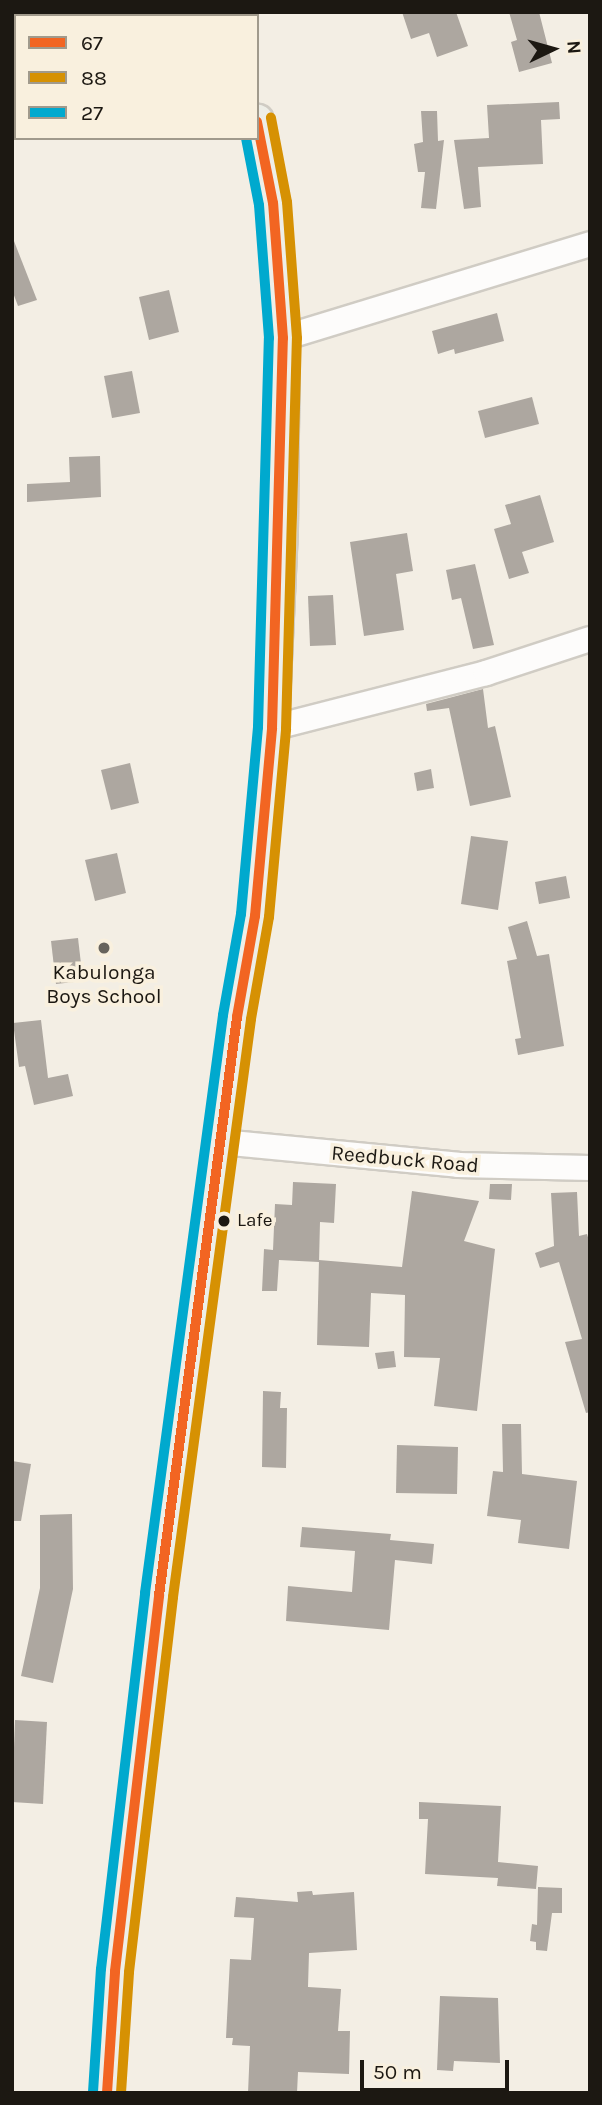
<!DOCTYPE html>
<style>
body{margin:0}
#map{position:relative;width:602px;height:2105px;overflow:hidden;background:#f3eee4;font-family:Karla,sans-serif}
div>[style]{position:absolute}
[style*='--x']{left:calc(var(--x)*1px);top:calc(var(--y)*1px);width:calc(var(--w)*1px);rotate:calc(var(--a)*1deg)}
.building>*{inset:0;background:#ada7a0}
.roads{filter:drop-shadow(2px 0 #d0ccc4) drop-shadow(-2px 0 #d0ccc4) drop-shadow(0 2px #d0ccc4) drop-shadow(0 -2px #d0ccc4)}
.minor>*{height:24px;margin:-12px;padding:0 12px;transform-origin:12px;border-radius:12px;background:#fdfcfb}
.major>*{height:32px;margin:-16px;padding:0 16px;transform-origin:16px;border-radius:16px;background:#eeeee7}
.bus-1>*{height:10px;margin:-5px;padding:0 5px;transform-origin:5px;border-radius:5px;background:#f26522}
.bus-2>*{height:10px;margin:-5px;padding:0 5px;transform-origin:5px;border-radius:5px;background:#d69103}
.bus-3>*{height:10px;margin:-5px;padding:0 5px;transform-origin:5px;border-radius:5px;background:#00a9ce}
.dots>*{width:19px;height:19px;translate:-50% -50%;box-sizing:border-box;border:4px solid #f9f0de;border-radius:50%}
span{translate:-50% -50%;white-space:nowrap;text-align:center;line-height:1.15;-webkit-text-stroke:7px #f9f0de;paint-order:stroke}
.bus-label{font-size:19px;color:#1c1812}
.left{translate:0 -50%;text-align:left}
.poi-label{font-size:21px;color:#1c1812}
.street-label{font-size:21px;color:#1c1812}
.frame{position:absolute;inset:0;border:14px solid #1c1812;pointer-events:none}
.legend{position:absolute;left:14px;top:14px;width:245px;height:126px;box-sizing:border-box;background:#f9f0de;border:2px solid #a19a8c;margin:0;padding:9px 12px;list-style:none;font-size:21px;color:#1c1812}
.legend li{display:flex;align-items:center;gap:14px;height:35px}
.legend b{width:35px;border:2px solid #a19a8c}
.north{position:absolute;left:518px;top:14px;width:70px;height:70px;-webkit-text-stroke:5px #f9f0de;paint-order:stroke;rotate:85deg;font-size:19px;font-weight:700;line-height:28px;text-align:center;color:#1c1812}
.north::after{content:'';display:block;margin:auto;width:24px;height:32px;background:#1c1812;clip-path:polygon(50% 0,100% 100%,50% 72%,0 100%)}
.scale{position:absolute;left:360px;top:2060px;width:149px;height:32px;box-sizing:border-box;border:4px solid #1c1812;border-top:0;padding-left:9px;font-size:21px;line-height:24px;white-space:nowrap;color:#1c1812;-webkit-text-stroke:5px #f9f0de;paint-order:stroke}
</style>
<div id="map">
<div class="building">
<i style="clip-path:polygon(402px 12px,456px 12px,468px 46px,437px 57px,429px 33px,411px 39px)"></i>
<i style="clip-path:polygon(509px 12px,539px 12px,552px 63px,519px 72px,511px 42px,517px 40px)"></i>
<i style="clip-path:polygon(559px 102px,560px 119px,541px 120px,543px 164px,478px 167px,481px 207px,464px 209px,454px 140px,489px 138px,487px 105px)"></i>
<i style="clip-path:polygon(421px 111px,437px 111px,438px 141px,444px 140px,436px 209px,421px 208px,425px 172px,418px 172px,414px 144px,423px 142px)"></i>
<i style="clip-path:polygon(12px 236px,37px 300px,18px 306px,12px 290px)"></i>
<i style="clip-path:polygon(169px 290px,179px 332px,149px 340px,139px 297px)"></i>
<i style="clip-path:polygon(497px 313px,504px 341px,455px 354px,454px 349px,438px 354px,432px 331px)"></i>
<i style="clip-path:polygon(132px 371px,140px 413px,112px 418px,104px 376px)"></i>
<i style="clip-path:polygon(532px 397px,539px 424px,485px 438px,478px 411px)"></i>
<i style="clip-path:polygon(100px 456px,101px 497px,27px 502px,27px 484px,70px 482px,69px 457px)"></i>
<i style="clip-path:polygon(540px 495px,554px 542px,522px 552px,529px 573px,509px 579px,494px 529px,511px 524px,505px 505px)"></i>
<i style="clip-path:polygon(407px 533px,413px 571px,396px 574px,404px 630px,364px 636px,350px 542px)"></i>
<i style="clip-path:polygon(475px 564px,494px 645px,473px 649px,461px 598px,452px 600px,446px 570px)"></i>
<i style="clip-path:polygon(333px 595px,336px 645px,310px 646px,308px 596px)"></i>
<i style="clip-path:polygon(483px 689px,488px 728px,495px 726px,511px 797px,470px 806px,449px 708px,427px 711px,426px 704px)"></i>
<i style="clip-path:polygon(130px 763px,139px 803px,111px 810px,101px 770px)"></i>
<i style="clip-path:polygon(431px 769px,434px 788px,417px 791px,414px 773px)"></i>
<i style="clip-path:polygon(471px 836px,508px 841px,498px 910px,461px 904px)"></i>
<i style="clip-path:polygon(117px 853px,126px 893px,95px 901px,85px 860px)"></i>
<i style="clip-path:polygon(566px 876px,570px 898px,539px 904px,535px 882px)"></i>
<i style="clip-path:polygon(527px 921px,537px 956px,549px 954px,564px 1046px,518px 1055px,515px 1039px,521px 1038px,507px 961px,517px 959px,508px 927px)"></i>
<i style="clip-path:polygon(78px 938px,83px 981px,56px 984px,51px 941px)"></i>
<i style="clip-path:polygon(41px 1020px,48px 1078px,68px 1074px,73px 1096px,34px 1105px,25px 1066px,19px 1067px,13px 1023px)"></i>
<i style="clip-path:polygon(293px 1182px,336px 1184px,334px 1223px,320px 1222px,319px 1262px,279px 1260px,277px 1291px,262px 1291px,264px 1249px,273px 1250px,275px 1204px,292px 1205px)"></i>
<i style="clip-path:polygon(490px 1184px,512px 1184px,511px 1200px,489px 1199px)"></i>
<i style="clip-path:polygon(412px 1191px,479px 1201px,464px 1241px,495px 1249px,477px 1411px,434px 1406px,440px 1358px,404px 1357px,405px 1295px,371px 1293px,369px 1347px,317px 1345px,319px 1260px,402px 1267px)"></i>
<i style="clip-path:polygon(577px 1192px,579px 1236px,587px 1234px,590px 1244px,590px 1412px,586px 1413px,565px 1342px,582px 1339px,559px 1262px,540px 1268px,535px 1253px,554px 1246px,551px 1193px)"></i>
<i style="clip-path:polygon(394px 1351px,396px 1367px,378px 1369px,375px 1353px)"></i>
<i style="clip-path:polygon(263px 1391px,281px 1392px,280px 1408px,287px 1408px,286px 1468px,262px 1467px)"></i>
<i style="clip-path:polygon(502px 1424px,521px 1424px,522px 1474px,577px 1481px,569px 1549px,518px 1543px,521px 1520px,487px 1516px,493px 1471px,503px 1472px)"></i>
<i style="clip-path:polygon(397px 1445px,458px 1447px,457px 1494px,396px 1493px)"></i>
<i style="clip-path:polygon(12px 1461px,31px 1464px,21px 1521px,12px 1521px)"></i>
<i style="clip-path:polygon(72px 1514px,73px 1589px,53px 1683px,21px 1676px,40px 1588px,40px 1515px)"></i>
<i style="clip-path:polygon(302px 1527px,391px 1534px,390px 1540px,434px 1544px,432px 1564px,395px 1560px,389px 1630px,286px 1621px,288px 1586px,352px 1592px,355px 1551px,300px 1547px)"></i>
<i style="clip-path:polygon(15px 1720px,47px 1722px,43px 1804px,12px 1802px)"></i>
<i style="clip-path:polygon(419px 1802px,501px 1806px,498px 1862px,538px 1866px,536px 1889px,497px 1886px,498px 1878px,425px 1874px,428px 1819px,419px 1819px)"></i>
<i style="clip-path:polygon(538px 1887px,562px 1888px,562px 1913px,552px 1913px,547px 1951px,536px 1950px,536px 1942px,530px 1941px,532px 1924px,537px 1925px)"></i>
<i style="clip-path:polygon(312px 1891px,313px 1895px,354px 1892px,357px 1950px,309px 1953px,308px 1987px,341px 1989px,338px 2031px,350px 2031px,349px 2074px,298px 2072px,297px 2093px,248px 2093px,250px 2046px,232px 2045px,233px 2038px,226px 2038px,230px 1959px,251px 1960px,254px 1918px,234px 1917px,236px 1897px,298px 1902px,297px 1892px)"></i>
<i style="clip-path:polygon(440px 1996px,498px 1998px,500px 2063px,454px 2061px,453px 2071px,437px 2070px)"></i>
</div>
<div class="roads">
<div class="minor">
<i style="--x:283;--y:338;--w:321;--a:-17"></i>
<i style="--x:272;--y:728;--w:221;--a:-14.4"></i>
<i style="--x:486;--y:673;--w:109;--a:-18.1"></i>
<i style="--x:221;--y:1142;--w:238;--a:5.5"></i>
<i style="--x:458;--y:1165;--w:132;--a:1.3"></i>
</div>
<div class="major">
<i style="--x:234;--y:12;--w:4;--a:90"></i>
<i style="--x:107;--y:2093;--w:122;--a:-86.2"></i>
<i style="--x:115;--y:1971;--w:379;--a:-83.3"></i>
<i style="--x:159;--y:1595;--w:583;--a:-82.31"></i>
<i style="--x:237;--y:1017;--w:103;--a:-79.9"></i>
<i style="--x:255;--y:916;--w:189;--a:-84.8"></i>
<i style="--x:272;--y:728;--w:198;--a:-87.4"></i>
<i style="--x:281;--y:530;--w:192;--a:-89.4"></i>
<i style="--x:283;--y:338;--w:135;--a:-94.2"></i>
<i style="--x:273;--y:203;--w:84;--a:-101"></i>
</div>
</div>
<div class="bus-1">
<i style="--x:107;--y:2093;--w:122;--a:-86.2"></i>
<i style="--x:115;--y:1971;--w:379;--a:-83.3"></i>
<i style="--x:159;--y:1595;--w:583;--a:-82.31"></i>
<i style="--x:237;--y:1017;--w:103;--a:-79.9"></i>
<i style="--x:255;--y:916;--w:189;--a:-84.8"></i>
<i style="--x:272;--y:728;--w:390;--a:-88.4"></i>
<i style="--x:283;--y:338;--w:135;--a:-94.2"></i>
<i style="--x:273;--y:203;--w:83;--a:-101.2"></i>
</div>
<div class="bus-2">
<i style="--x:121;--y:2093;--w:121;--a:-86.2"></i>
<i style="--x:129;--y:1972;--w:378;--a:-83.3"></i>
<i style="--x:173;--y:1597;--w:583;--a:-82.31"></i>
<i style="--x:251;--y:1019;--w:104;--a:-80"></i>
<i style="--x:269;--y:917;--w:189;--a:-84.8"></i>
<i style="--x:286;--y:729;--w:391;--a:-88.4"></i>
<i style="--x:297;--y:338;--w:136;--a:-94.2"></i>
<i style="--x:287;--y:202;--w:86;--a:-100.8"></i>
</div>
<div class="bus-3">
<i style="--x:93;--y:2092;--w:123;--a:-86.3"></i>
<i style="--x:101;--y:1969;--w:379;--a:-83.3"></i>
<i style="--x:145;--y:1593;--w:583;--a:-82.31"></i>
<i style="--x:223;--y:1015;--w:103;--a:-79.9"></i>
<i style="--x:241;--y:914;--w:188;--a:-84.8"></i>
<i style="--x:258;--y:727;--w:389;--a:-88.4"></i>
<i style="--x:269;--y:338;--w:133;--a:-94.3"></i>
<i style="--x:259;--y:205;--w:68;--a:-101"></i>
</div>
<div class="dots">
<i style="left:104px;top:948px;background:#67635c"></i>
<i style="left:224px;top:1221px;background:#1c1812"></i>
</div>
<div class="bus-label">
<span class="left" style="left:237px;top:1221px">Lafe</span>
</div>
<div class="poi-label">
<span style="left:104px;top:984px">Kabulonga<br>Boys School</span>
</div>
<div class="street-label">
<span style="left:405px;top:1159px;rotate:5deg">Reedbuck Road</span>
</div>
<div class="frame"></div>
<ul class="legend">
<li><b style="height:9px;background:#f26522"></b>67</li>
<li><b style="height:9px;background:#d69103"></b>88</li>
<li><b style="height:9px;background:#00a9ce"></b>27</li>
</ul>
<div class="north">N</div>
<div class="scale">50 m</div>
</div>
